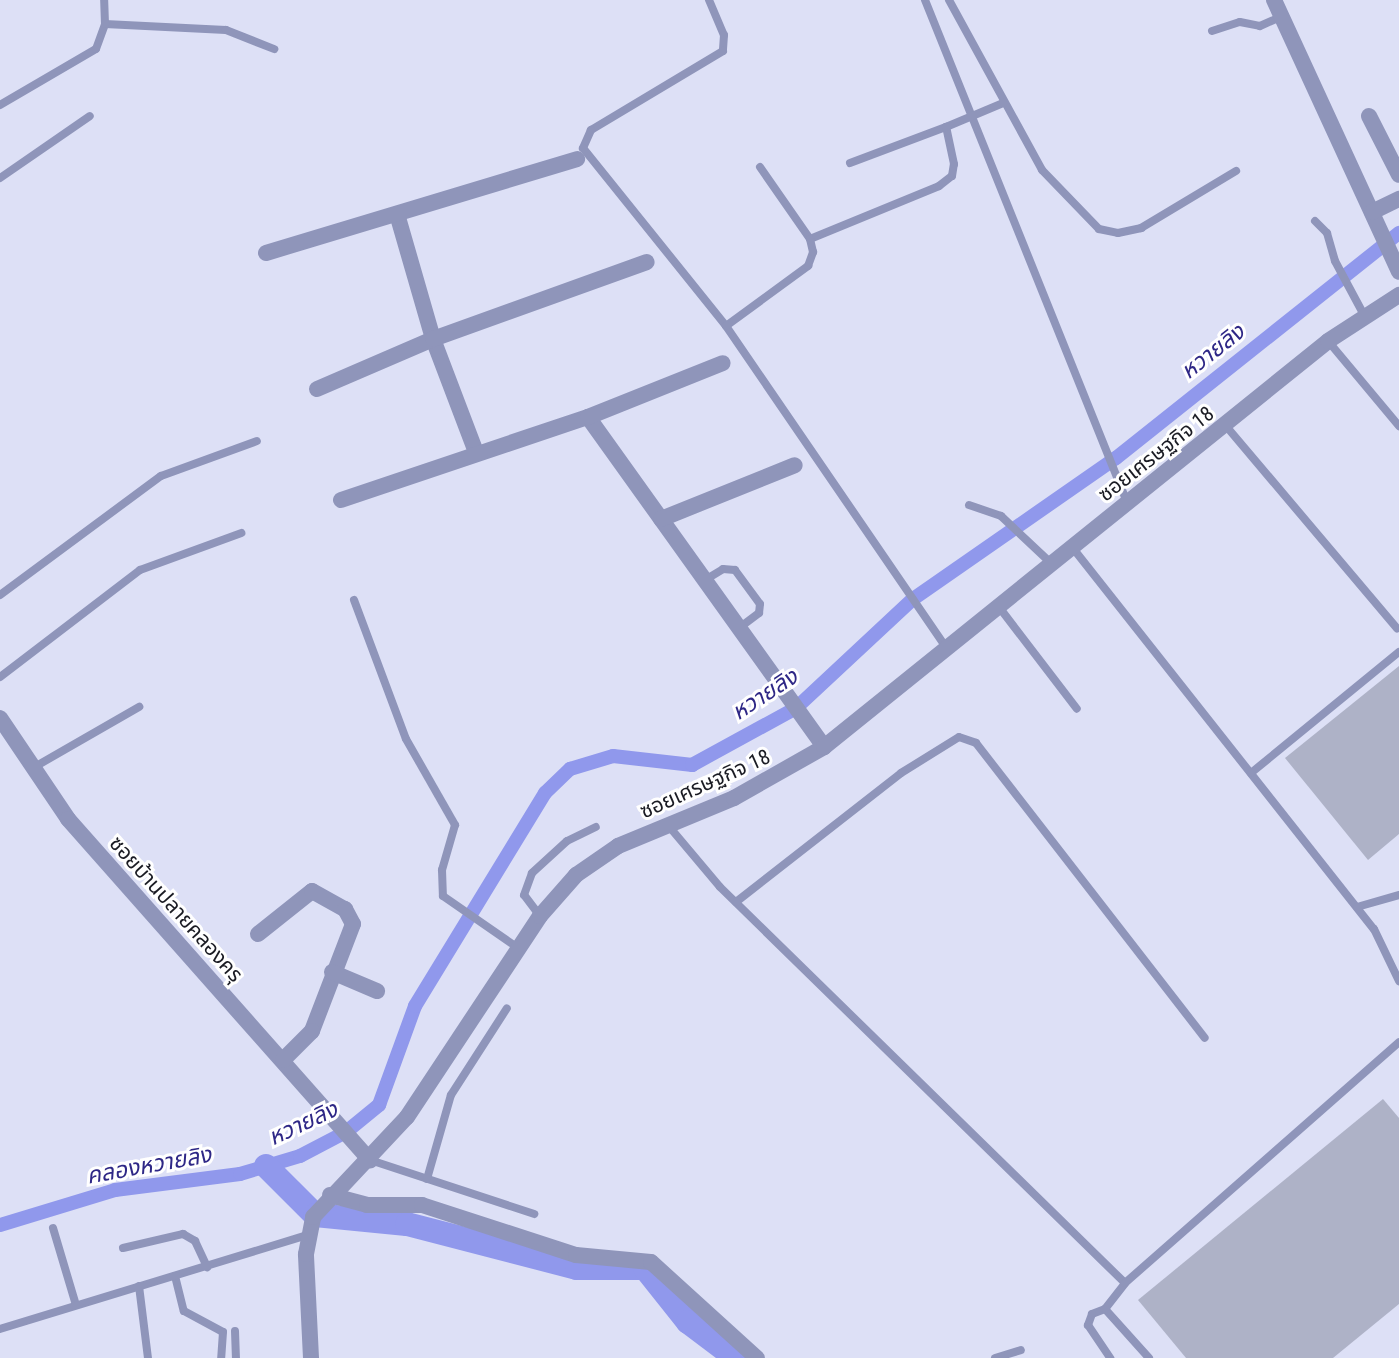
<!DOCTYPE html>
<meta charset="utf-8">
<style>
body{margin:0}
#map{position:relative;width:1399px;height:1358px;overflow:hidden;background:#dde0f6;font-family:"Roboto Condensed","Noto Sans Thai",sans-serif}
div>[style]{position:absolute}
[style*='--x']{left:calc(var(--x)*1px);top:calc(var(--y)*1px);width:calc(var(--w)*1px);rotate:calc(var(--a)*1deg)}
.canal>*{height:14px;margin:-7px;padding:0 7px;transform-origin:7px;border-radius:7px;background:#9098ec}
.river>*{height:24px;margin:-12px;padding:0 12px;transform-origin:12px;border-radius:12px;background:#9098ec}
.building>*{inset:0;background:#aeb2c7}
.service>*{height:8px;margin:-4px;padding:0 4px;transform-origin:4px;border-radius:4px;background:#8f95ba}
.minor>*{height:16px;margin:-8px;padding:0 8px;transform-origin:8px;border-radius:8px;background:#8f95ba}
span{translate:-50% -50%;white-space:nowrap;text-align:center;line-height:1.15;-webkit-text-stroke:6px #fff;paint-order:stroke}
.street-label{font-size:21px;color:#1a1b23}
.water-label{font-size:23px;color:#2e2786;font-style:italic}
</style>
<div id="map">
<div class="canal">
<i style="--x:0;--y:1225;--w:120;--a:-16.9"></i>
<i style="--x:115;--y:1190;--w:126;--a:-7.3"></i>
<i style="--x:240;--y:1174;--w:63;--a:-16.7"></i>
<i style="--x:300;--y:1156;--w:52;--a:-27.6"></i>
<i style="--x:346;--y:1132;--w:43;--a:-39.3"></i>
<i style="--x:379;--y:1105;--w:105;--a:-70"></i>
<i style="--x:415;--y:1006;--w:250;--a:-58.6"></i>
<i style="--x:545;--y:793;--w:35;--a:-44"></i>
<i style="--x:570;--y:769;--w:45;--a:-16.8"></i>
<i style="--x:613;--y:756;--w:80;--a:6.5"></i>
<i style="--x:692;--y:765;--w:119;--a:-28.7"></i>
<i style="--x:796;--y:708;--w:160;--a:-43"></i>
<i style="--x:913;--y:599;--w:247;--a:-34.8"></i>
<i style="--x:1116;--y:458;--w:362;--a:-38.5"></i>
</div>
<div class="river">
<i style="--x:266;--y:1166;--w:69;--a:45"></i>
<i style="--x:315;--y:1215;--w:92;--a:5.6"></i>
<i style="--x:407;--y:1224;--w:176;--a:14.5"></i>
<i style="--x:577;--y:1268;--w:68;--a:0"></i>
<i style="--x:645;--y:1268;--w:69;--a:51.5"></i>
<i style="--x:688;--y:1322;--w:60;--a:36.9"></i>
</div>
<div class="building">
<i style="clip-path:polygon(1399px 666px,1399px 834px,1368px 860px,1285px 758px)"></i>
<i style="clip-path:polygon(1383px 1099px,1399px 1118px,1399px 1304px,1333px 1358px,1186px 1358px,1138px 1300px)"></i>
</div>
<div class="service">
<i style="--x:709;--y:0;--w:38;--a:67"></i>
<i style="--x:724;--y:35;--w:16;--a:94"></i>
<i style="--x:723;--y:51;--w:154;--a:149.1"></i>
<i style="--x:591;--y:130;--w:20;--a:114"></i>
<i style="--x:583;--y:148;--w:228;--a:51.2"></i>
<i style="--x:726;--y:326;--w:389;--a:55.6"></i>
<i style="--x:925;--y:0;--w:541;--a:68.08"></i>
<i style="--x:949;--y:0;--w:194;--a:61.3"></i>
<i style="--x:1042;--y:170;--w:82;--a:46"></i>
<i style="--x:1099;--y:229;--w:19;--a:12"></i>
<i style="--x:1118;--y:233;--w:24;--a:-12"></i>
<i style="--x:1141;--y:228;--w:111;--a:-31"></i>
<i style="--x:105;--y:24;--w:121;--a:2.8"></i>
<i style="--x:226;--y:30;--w:52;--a:21.6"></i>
<i style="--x:1212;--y:31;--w:29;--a:-18"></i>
<i style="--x:1240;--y:22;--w:20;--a:11"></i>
<i style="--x:1260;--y:26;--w:24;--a:-24"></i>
<i style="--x:0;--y:105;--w:111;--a:-30.3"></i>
<i style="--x:96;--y:49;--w:27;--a:-70"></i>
<i style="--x:105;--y:24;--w:24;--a:-92"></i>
<i style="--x:850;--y:163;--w:103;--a:-20.6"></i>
<i style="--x:760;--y:167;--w:88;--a:55.2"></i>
<i style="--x:810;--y:239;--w:139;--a:-22.3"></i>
<i style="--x:939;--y:186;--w:16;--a:-38"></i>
<i style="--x:952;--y:176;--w:12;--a:-81"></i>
<i style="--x:954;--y:164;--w:38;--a:-102"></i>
<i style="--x:946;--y:127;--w:62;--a:-22.8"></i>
<i style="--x:0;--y:178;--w:109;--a:-34.6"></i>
<i style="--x:1315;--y:221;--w:17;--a:45"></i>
<i style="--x:1327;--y:233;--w:29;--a:74"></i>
<i style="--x:1335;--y:261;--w:61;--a:61.8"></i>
<i style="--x:726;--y:326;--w:102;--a:-36.2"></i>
<i style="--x:808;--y:266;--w:15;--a:-70"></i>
<i style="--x:813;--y:252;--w:13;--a:-103"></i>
<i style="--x:1328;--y:341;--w:111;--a:50.1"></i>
<i style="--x:1226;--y:426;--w:265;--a:49.8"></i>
<i style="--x:969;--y:505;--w:34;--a:19"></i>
<i style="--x:1001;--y:516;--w:70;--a:43.3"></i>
<i style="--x:1072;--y:547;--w:487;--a:51.7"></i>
<i style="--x:1374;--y:929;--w:58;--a:64.3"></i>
<i style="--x:705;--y:580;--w:21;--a:-31"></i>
<i style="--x:723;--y:569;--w:12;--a:5"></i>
<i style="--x:735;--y:570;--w:42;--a:53.7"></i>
<i style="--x:760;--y:604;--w:9;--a:96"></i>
<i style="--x:759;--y:613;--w:25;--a:143"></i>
<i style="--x:0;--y:595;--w:200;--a:-36.5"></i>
<i style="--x:161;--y:476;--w:102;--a:-20"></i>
<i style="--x:354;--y:600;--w:148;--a:69.5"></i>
<i style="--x:406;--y:739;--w:99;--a:60.3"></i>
<i style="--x:455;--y:825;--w:47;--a:106.1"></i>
<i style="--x:442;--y:870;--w:26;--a:88"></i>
<i style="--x:443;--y:896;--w:91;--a:34.7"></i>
<i style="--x:999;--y:607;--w:128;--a:52.6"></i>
<i style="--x:0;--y:677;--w:176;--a:-37.4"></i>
<i style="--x:140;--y:570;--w:108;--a:-20.1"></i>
<i style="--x:31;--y:769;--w:125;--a:-29.9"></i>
<i style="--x:1251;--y:773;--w:191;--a:-39.3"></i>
<i style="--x:667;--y:824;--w:82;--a:49.9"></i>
<i style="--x:720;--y:887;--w:566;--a:44.36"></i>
<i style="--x:736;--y:902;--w:209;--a:-38"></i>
<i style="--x:901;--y:773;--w:68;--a:-31.8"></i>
<i style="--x:959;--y:737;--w:18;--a:19"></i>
<i style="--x:976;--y:743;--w:373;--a:52.2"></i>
<i style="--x:1357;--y:907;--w:44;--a:-15.9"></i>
<i style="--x:540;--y:916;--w:26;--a:-127"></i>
<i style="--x:524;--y:895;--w:23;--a:-70"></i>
<i style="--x:532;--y:873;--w:47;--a:-42.4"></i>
<i style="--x:567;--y:841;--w:32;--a:-26"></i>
<i style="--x:370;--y:1160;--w:173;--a:18.2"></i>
<i style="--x:427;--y:1179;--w:87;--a:-74.1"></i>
<i style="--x:451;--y:1095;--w:103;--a:-57.2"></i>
<i style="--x:53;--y:1228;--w:80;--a:73.4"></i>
<i style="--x:123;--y:1248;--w:62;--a:-13.1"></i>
<i style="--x:183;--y:1234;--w:14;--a:30"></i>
<i style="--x:195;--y:1241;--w:29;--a:65"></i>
<i style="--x:175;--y:1276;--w:36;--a:76"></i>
<i style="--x:184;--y:1311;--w:44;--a:28.3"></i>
<i style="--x:223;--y:1332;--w:26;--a:94"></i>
<i style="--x:139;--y:1286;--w:73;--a:82.9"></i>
<i style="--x:1105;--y:1309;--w:14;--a:159"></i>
<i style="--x:1092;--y:1314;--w:12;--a:110"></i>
<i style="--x:1088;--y:1325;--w:40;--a:56"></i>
<i style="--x:0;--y:1329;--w:321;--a:-17"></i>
<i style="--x:235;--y:1331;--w:27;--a:88"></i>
<i style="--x:995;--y:1358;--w:27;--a:-17"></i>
<i style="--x:1149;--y:1358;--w:66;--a:-131.9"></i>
<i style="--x:1105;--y:1309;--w:33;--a:-52"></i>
<i style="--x:1125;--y:1283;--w:365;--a:-41.3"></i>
</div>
<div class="minor">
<i style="--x:1274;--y:0;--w:299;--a:65.3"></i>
<i style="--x:1369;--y:116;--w:66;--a:63"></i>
<i style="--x:1372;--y:212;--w:30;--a:-26"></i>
<i style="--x:397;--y:214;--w:130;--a:73.9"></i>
<i style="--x:433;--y:339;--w:121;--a:69.2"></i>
<i style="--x:266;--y:253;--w:325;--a:-16.8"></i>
<i style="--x:317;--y:389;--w:126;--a:-23.3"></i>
<i style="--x:433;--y:339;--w:227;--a:-19.8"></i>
<i style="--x:588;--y:417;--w:406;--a:54.4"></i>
<i style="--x:341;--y:500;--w:261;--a:-18.6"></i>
<i style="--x:588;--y:417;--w:145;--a:-21.8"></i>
<i style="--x:661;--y:519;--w:144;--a:-21.9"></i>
<i style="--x:0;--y:718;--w:122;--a:56"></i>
<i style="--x:68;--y:819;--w:456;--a:48.5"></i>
<i style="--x:258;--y:934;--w:69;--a:-38.5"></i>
<i style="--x:312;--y:891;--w:38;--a:29"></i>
<i style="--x:345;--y:909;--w:17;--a:62"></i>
<i style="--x:353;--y:924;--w:115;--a:111"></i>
<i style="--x:312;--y:1031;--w:41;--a:135"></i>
<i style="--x:332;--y:972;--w:49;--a:22.9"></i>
<i style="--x:330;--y:1195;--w:38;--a:15"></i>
<i style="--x:367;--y:1205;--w:55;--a:0"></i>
<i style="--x:422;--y:1205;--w:162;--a:18"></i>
<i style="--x:576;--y:1255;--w:75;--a:5.3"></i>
<i style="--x:651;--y:1262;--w:143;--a:42.2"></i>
<i style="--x:311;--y:1358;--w:104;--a:-92.8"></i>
<i style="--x:306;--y:1254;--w:38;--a:-79"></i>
<i style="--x:313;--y:1217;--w:137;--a:-46.8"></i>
<i style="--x:407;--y:1117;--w:241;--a:-56.5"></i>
<i style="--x:540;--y:916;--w:55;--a:-48.7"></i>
<i style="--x:576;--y:875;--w:51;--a:-34.6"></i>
<i style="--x:618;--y:846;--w:126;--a:-22.5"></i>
<i style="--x:734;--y:798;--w:103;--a:-29.5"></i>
<i style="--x:824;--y:747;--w:647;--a:-38.85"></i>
<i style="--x:1328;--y:341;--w:85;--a:-32.9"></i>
</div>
<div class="street-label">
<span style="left:1156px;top:454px;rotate:-38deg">ซอยเศรษฐกิจ 18</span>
<span style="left:705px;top:784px;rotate:-24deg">ซอยเศรษฐกิจ 18</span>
<span style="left:176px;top:909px;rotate:48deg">ซอยบ้านปลายคลองครุ</span>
</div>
<div class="water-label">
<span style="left:1213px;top:352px;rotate:-38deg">หวายลิง</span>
<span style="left:765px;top:695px;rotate:-33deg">หวายลิง</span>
<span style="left:303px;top:1124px;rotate:-25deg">หวายลิง</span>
<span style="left:149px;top:1166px;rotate:-10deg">คลองหวายลิง</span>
</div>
</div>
